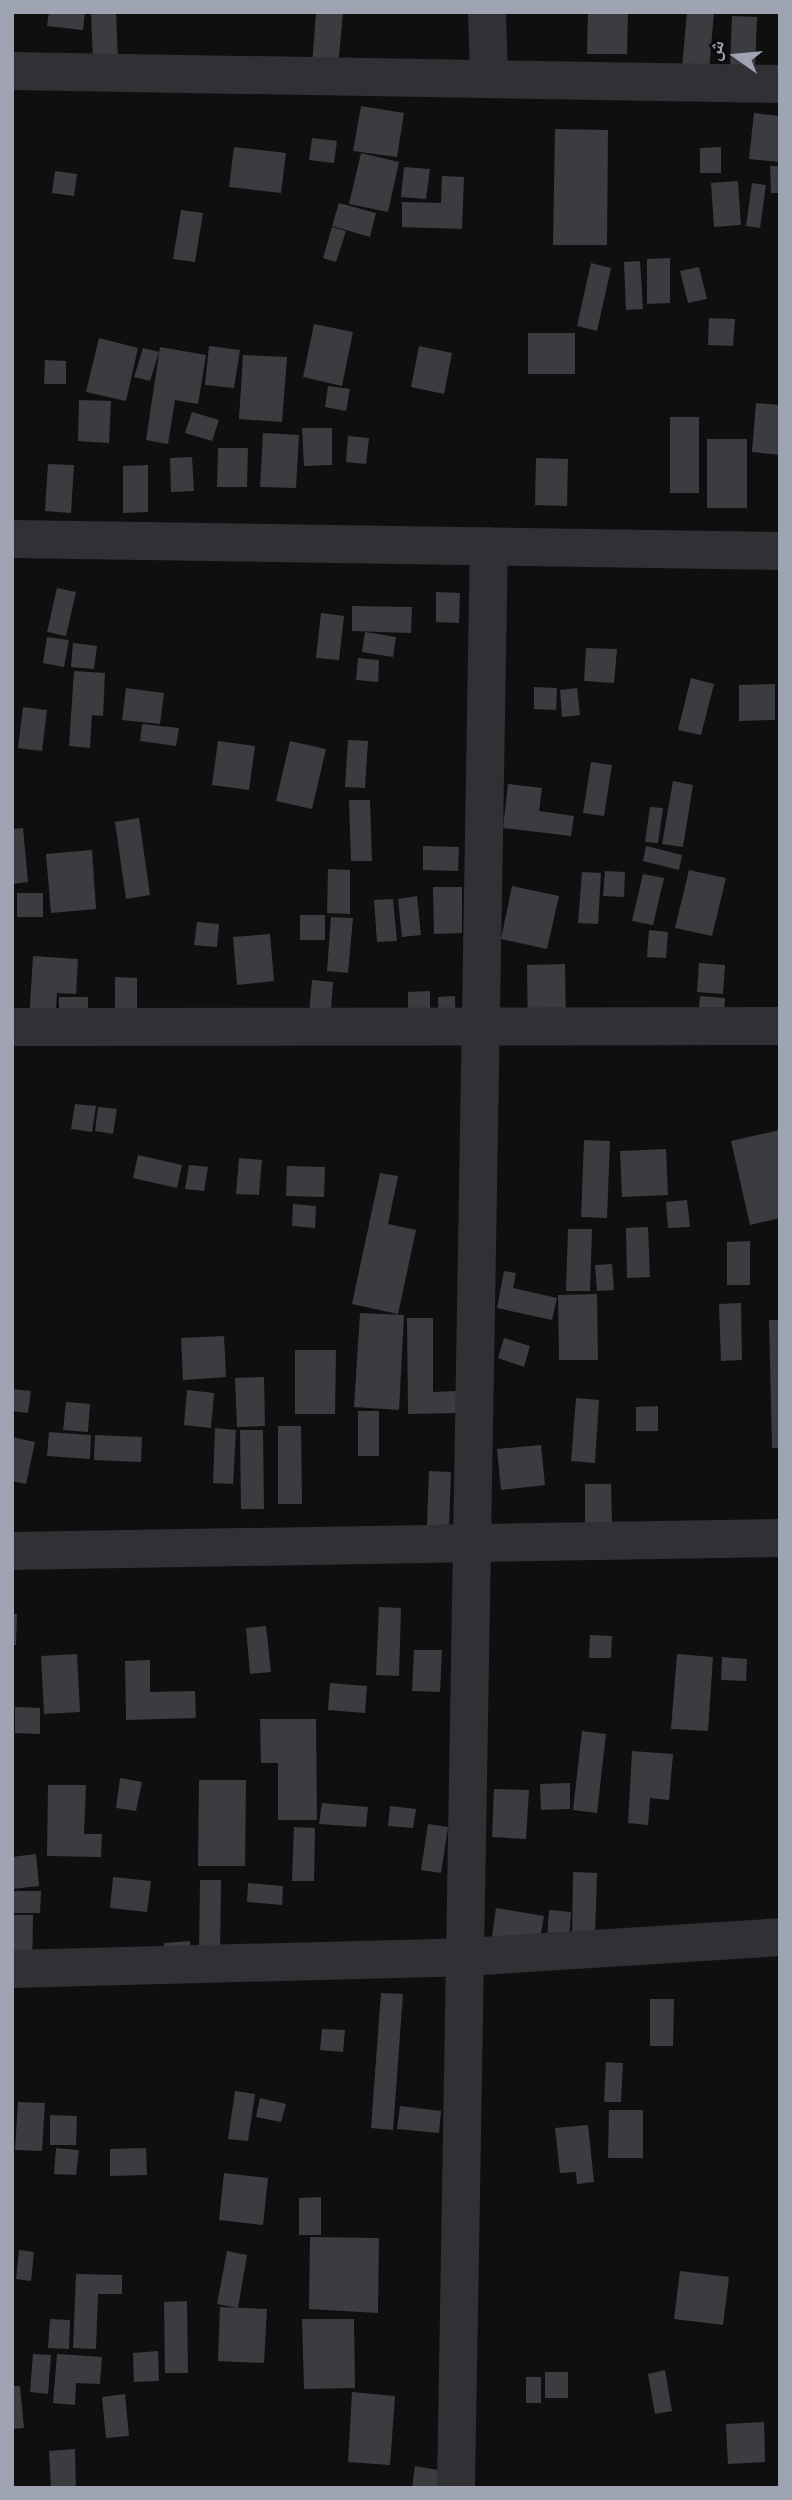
<!DOCTYPE html>
<meta charset="utf-8">
<style>
body{margin:0}
#map{position:relative;width:792px;height:2500px;overflow:hidden;background:#0f0f10;font-family:Roboto,"Noto Naskh Arabic",sans-serif}
div>[style]{position:absolute}
[style*='--x']{left:calc(var(--x)*1px);top:calc(var(--y)*1px);width:calc(var(--w)*1px);rotate:calc(var(--a)*1deg)}
.building>*{inset:0;background:#3b3c40}
.street>*{height:38px;margin:-19px;padding:0 19px;transform-origin:19px;border-radius:19px;background:#303035}
span{translate:-50% -50%;white-space:nowrap;text-align:center;line-height:1.15;-webkit-text-stroke:5px #0a0a0b;paint-order:stroke}
.frame{position:absolute;inset:0;border:14px solid #9fa4b2;pointer-events:none}
.north{position:absolute;left:701px;top:21px;width:70px;height:70px;-webkit-text-stroke:5px #0a0a0b;paint-order:stroke;rotate:285deg;font-size:19px;font-weight:700;line-height:28px;text-align:center;color:#9fa4b2}
.north::after{content:'';display:block;margin:auto;width:24px;height:32px;background:#9fa4b2;clip-path:polygon(50% 0,100% 100%,50% 72%,0 100%)}
</style>
<div id="map">
<div class="building">
<i style="clip-path:polygon(49px 12px,85px 12px,83px 30px,47px 26px)"></i>
<i style="clip-path:polygon(91px 12px,116px 12px,118px 61px,93px 62px)"></i>
<i style="clip-path:polygon(316px 12px,343px 12px,338px 68px,312px 66px)"></i>
<i style="clip-path:polygon(588px 12px,628px 12px,627px 54px,587px 54px)"></i>
<i style="clip-path:polygon(687px 12px,714px 12px,709px 71px,682px 68px)"></i>
<i style="clip-path:polygon(732px 16px,757px 17px,755px 69px,730px 68px)"></i>
<i style="clip-path:polygon(361px 106px,404px 113px,397px 157px,353px 151px)"></i>
<i style="clip-path:polygon(754px 113px,780px 116px,780px 162px,749px 159px)"></i>
<i style="clip-path:polygon(555px 129px,608px 130px,607px 245px,553px 245px)"></i>
<i style="clip-path:polygon(312px 138px,337px 141px,334px 163px,309px 160px)"></i>
<i style="clip-path:polygon(234px 147px,286px 153px,281px 193px,229px 187px)"></i>
<i style="clip-path:polygon(721px 147px,721px 173px,700px 173px,700px 148px)"></i>
<i style="clip-path:polygon(361px 153px,399px 162px,388px 212px,349px 204px)"></i>
<i style="clip-path:polygon(770px 166px,780px 166px,780px 193px,771px 193px)"></i>
<i style="clip-path:polygon(404px 167px,430px 169px,426px 199px,401px 197px)"></i>
<i style="clip-path:polygon(55px 171px,77px 174px,74px 196px,52px 193px)"></i>
<i style="clip-path:polygon(442px 176px,464px 177px,462px 229px,402px 227px,402px 202px,441px 203px)"></i>
<i style="clip-path:polygon(738px 181px,741px 225px,714px 227px,711px 183px)"></i>
<i style="clip-path:polygon(752px 183px,766px 185px,760px 228px,746px 226px)"></i>
<i style="clip-path:polygon(339px 203px,376px 213px,370px 237px,332px 226px)"></i>
<i style="clip-path:polygon(181px 210px,203px 213px,195px 262px,173px 259px)"></i>
<i style="clip-path:polygon(332px 227px,346px 231px,336px 262px,323px 258px)"></i>
<i style="clip-path:polygon(670px 258px,670px 303px,647px 304px,647px 259px)"></i>
<i style="clip-path:polygon(640px 261px,643px 309px,626px 310px,624px 262px)"></i>
<i style="clip-path:polygon(591px 263px,611px 268px,597px 331px,577px 326px)"></i>
<i style="clip-path:polygon(699px 267px,707px 299px,688px 303px,680px 271px)"></i>
<i style="clip-path:polygon(709px 318px,735px 319px,733px 346px,708px 345px)"></i>
<i style="clip-path:polygon(314px 324px,353px 332px,342px 386px,303px 377px)"></i>
<i style="clip-path:polygon(528px 333px,575px 333px,575px 374px,528px 374px)"></i>
<i style="clip-path:polygon(99px 338px,138px 348px,126px 401px,86px 392px)"></i>
<i style="clip-path:polygon(209px 346px,240px 350px,234px 388px,205px 385px)"></i>
<i style="clip-path:polygon(419px 346px,452px 353px,444px 394px,411px 387px)"></i>
<i style="clip-path:polygon(160px 347px,206px 355px,198px 404px,175px 400px,168px 444px,146px 440px)"></i>
<i style="clip-path:polygon(143px 348px,159px 352px,150px 381px,134px 377px)"></i>
<i style="clip-path:polygon(243px 355px,287px 357px,282px 422px,239px 419px)"></i>
<i style="clip-path:polygon(45px 360px,66px 361px,66px 384px,44px 384px)"></i>
<i style="clip-path:polygon(328px 386px,350px 389px,346px 411px,325px 407px)"></i>
<i style="clip-path:polygon(79px 400px,111px 401px,109px 443px,78px 441px)"></i>
<i style="clip-path:polygon(756px 403px,780px 405px,780px 455px,752px 452px)"></i>
<i style="clip-path:polygon(192px 412px,219px 420px,212px 441px,185px 433px)"></i>
<i style="clip-path:polygon(670px 417px,699px 417px,699px 493px,670px 493px)"></i>
<i style="clip-path:polygon(302px 428px,332px 428px,332px 465px,304px 466px)"></i>
<i style="clip-path:polygon(263px 433px,299px 435px,296px 488px,260px 487px)"></i>
<i style="clip-path:polygon(348px 436px,369px 438px,366px 464px,346px 462px)"></i>
<i style="clip-path:polygon(707px 439px,747px 439px,747px 508px,707px 508px)"></i>
<i style="clip-path:polygon(218px 448px,248px 448px,247px 487px,217px 487px)"></i>
<i style="clip-path:polygon(192px 457px,194px 491px,171px 492px,170px 458px)"></i>
<i style="clip-path:polygon(536px 458px,568px 459px,567px 506px,535px 505px)"></i>
<i style="clip-path:polygon(48px 464px,74px 465px,71px 513px,45px 511px)"></i>
<i style="clip-path:polygon(148px 465px,148px 512px,123px 513px,123px 466px)"></i>
<i style="clip-path:polygon(57px 588px,76px 592px,66px 636px,47px 632px)"></i>
<i style="clip-path:polygon(436px 592px,460px 593px,459px 623px,436px 622px)"></i>
<i style="clip-path:polygon(352px 606px,412px 607px,411px 633px,352px 631px)"></i>
<i style="clip-path:polygon(321px 613px,344px 616px,339px 660px,316px 658px)"></i>
<i style="clip-path:polygon(365px 632px,396px 637px,393px 657px,362px 652px)"></i>
<i style="clip-path:polygon(47px 637px,69px 640px,64px 667px,43px 663px)"></i>
<i style="clip-path:polygon(73px 643px,97px 646px,94px 669px,71px 667px)"></i>
<i style="clip-path:polygon(586px 648px,617px 649px,614px 683px,584px 681px)"></i>
<i style="clip-path:polygon(358px 658px,379px 660px,378px 682px,356px 680px)"></i>
<i style="clip-path:polygon(74px 671px,105px 673px,103px 716px,92px 715px,90px 748px,69px 746px)"></i>
<i style="clip-path:polygon(691px 678px,714px 684px,701px 735px,678px 730px)"></i>
<i style="clip-path:polygon(775px 684px,775px 720px,739px 721px,739px 685px)"></i>
<i style="clip-path:polygon(534px 687px,557px 688px,556px 710px,534px 709px)"></i>
<i style="clip-path:polygon(126px 688px,164px 693px,160px 724px,122px 720px)"></i>
<i style="clip-path:polygon(577px 688px,580px 715px,562px 717px,560px 690px)"></i>
<i style="clip-path:polygon(23px 707px,47px 710px,42px 751px,18px 748px)"></i>
<i style="clip-path:polygon(142px 724px,179px 728px,176px 746px,140px 741px)"></i>
<i style="clip-path:polygon(348px 740px,368px 741px,365px 788px,345px 787px)"></i>
<i style="clip-path:polygon(218px 741px,255px 746px,249px 790px,212px 785px)"></i>
<i style="clip-path:polygon(290px 741px,326px 749px,312px 809px,276px 801px)"></i>
<i style="clip-path:polygon(591px 762px,612px 765px,604px 816px,583px 813px)"></i>
<i style="clip-path:polygon(673px 781px,693px 785px,683px 847px,662px 844px)"></i>
<i style="clip-path:polygon(508px 784px,542px 788px,539px 811px,574px 816px,571px 836px,503px 828px)"></i>
<i style="clip-path:polygon(349px 800px,370px 800px,372px 861px,351px 861px)"></i>
<i style="clip-path:polygon(650px 807px,663px 808px,658px 843px,645px 842px)"></i>
<i style="clip-path:polygon(139px 818px,150px 895px,126px 899px,115px 822px)"></i>
<i style="clip-path:polygon(23px 828px,28px 882px,12px 884px,12px 829px)"></i>
<i style="clip-path:polygon(423px 846px,459px 847px,458px 871px,423px 870px)"></i>
<i style="clip-path:polygon(646px 846px,682px 855px,679px 870px,643px 861px)"></i>
<i style="clip-path:polygon(92px 850px,96px 909px,51px 913px,46px 854px)"></i>
<i style="clip-path:polygon(328px 869px,350px 870px,350px 914px,327px 913px)"></i>
<i style="clip-path:polygon(689px 870px,726px 878px,712px 936px,675px 928px)"></i>
<i style="clip-path:polygon(605px 871px,625px 872px,624px 897px,603px 896px)"></i>
<i style="clip-path:polygon(582px 872px,601px 873px,598px 924px,578px 923px)"></i>
<i style="clip-path:polygon(643px 874px,664px 878px,653px 925px,632px 921px)"></i>
<i style="clip-path:polygon(512px 886px,559px 896px,547px 949px,501px 939px)"></i>
<i style="clip-path:polygon(433px 887px,462px 887px,462px 933px,434px 934px)"></i>
<i style="clip-path:polygon(17px 893px,43px 893px,43px 917px,17px 917px)"></i>
<i style="clip-path:polygon(417px 896px,421px 935px,402px 937px,398px 899px)"></i>
<i style="clip-path:polygon(393px 899px,397px 941px,377px 942px,374px 900px)"></i>
<i style="clip-path:polygon(300px 915px,325px 915px,325px 940px,300px 940px)"></i>
<i style="clip-path:polygon(331px 917px,353px 918px,348px 973px,327px 971px)"></i>
<i style="clip-path:polygon(197px 922px,219px 924px,217px 947px,194px 945px)"></i>
<i style="clip-path:polygon(649px 930px,668px 932px,666px 958px,647px 957px)"></i>
<i style="clip-path:polygon(270px 934px,274px 981px,237px 985px,233px 937px)"></i>
<i style="clip-path:polygon(33px 956px,78px 959px,76px 994px,57px 993px,54px 1040px,28px 1038px)"></i>
<i style="clip-path:polygon(699px 963px,725px 965px,723px 994px,697px 992px)"></i>
<i style="clip-path:polygon(565px 964px,566px 1033px,528px 1034px,527px 965px)"></i>
<i style="clip-path:polygon(115px 977px,137px 978px,137px 1014px,115px 1013px)"></i>
<i style="clip-path:polygon(312px 980px,333px 982px,329px 1039px,307px 1037px)"></i>
<i style="clip-path:polygon(430px 991px,430px 1034px,408px 1035px,408px 992px)"></i>
<i style="clip-path:polygon(455px 996px,456px 1034px,439px 1034px,438px 997px)"></i>
<i style="clip-path:polygon(700px 996px,725px 998px,723px 1034px,697px 1032px)"></i>
<i style="clip-path:polygon(59px 997px,88px 997px,88px 1039px,59px 1039px)"></i>
<i style="clip-path:polygon(75px 1104px,96px 1106px,92px 1132px,71px 1129px)"></i>
<i style="clip-path:polygon(98px 1107px,117px 1109px,113px 1134px,95px 1131px)"></i>
<i style="clip-path:polygon(780px 1130px,780px 1218px,750px 1225px,731px 1141px)"></i>
<i style="clip-path:polygon(584px 1140px,610px 1141px,607px 1218px,581px 1217px)"></i>
<i style="clip-path:polygon(666px 1149px,668px 1195px,622px 1197px,620px 1151px)"></i>
<i style="clip-path:polygon(138px 1155px,182px 1165px,177px 1188px,133px 1178px)"></i>
<i style="clip-path:polygon(239px 1158px,262px 1160px,259px 1195px,236px 1194px)"></i>
<i style="clip-path:polygon(189px 1165px,208px 1167px,204px 1191px,185px 1189px)"></i>
<i style="clip-path:polygon(287px 1166px,325px 1167px,324px 1197px,286px 1196px)"></i>
<i style="clip-path:polygon(380px 1173px,398px 1176px,388px 1224px,416px 1230px,398px 1314px,352px 1304px)"></i>
<i style="clip-path:polygon(687px 1200px,690px 1227px,668px 1228px,666px 1202px)"></i>
<i style="clip-path:polygon(293px 1204px,316px 1206px,315px 1228px,292px 1226px)"></i>
<i style="clip-path:polygon(648px 1227px,650px 1277px,627px 1278px,626px 1228px)"></i>
<i style="clip-path:polygon(568px 1229px,592px 1229px,590px 1291px,566px 1291px)"></i>
<i style="clip-path:polygon(750px 1241px,750px 1285px,727px 1285px,727px 1242px)"></i>
<i style="clip-path:polygon(612px 1264px,614px 1290px,597px 1291px,595px 1265px)"></i>
<i style="clip-path:polygon(504px 1271px,516px 1273px,513px 1288px,557px 1298px,552px 1320px,497px 1308px)"></i>
<i style="clip-path:polygon(597px 1294px,598px 1360px,559px 1360px,558px 1295px)"></i>
<i style="clip-path:polygon(741px 1303px,742px 1360px,721px 1361px,719px 1304px)"></i>
<i style="clip-path:polygon(360px 1313px,404px 1315px,399px 1410px,354px 1407px)"></i>
<i style="clip-path:polygon(407px 1318px,433px 1318px,433px 1392px,456px 1391px,456px 1413px,408px 1414px)"></i>
<i style="clip-path:polygon(769px 1320px,780px 1320px,780px 1448px,772px 1448px)"></i>
<i style="clip-path:polygon(224px 1336px,226px 1377px,183px 1380px,181px 1338px)"></i>
<i style="clip-path:polygon(504px 1338px,530px 1346px,524px 1367px,498px 1358px)"></i>
<i style="clip-path:polygon(295px 1350px,336px 1350px,335px 1414px,295px 1414px)"></i>
<i style="clip-path:polygon(264px 1377px,265px 1426px,237px 1427px,235px 1378px)"></i>
<i style="clip-path:polygon(12px 1389px,31px 1391px,28px 1413px,12px 1411px)"></i>
<i style="clip-path:polygon(187px 1390px,214px 1393px,211px 1428px,184px 1425px)"></i>
<i style="clip-path:polygon(576px 1398px,599px 1400px,595px 1463px,571px 1461px)"></i>
<i style="clip-path:polygon(66px 1402px,90px 1404px,88px 1432px,63px 1430px)"></i>
<i style="clip-path:polygon(658px 1406px,658px 1431px,636px 1431px,636px 1407px)"></i>
<i style="clip-path:polygon(358px 1411px,379px 1411px,379px 1456px,358px 1456px)"></i>
<i style="clip-path:polygon(278px 1426px,301px 1426px,302px 1504px,278px 1504px)"></i>
<i style="clip-path:polygon(215px 1428px,236px 1430px,233px 1484px,213px 1483px)"></i>
<i style="clip-path:polygon(240px 1430px,263px 1430px,264px 1509px,241px 1509px)"></i>
<i style="clip-path:polygon(49px 1432px,91px 1435px,90px 1459px,47px 1456px)"></i>
<i style="clip-path:polygon(95px 1435px,142px 1437px,141px 1462px,94px 1460px)"></i>
<i style="clip-path:polygon(12px 1437px,35px 1442px,26px 1484px,12px 1481px)"></i>
<i style="clip-path:polygon(541px 1445px,545px 1485px,501px 1490px,497px 1449px)"></i>
<i style="clip-path:polygon(429px 1471px,451px 1472px,449px 1527px,427px 1526px)"></i>
<i style="clip-path:polygon(585px 1484px,611px 1484px,612px 1523px,585px 1523px)"></i>
<i style="clip-path:polygon(379px 1607px,401px 1608px,399px 1676px,376px 1675px)"></i>
<i style="clip-path:polygon(12px 1614px,17px 1614px,16px 1645px,12px 1645px)"></i>
<i style="clip-path:polygon(266px 1626px,271px 1672px,250px 1674px,246px 1628px)"></i>
<i style="clip-path:polygon(590px 1635px,612px 1636px,611px 1658px,589px 1658px)"></i>
<i style="clip-path:polygon(414px 1650px,442px 1650px,440px 1692px,412px 1691px)"></i>
<i style="clip-path:polygon(77px 1654px,80px 1712px,44px 1714px,41px 1656px)"></i>
<i style="clip-path:polygon(677px 1654px,713px 1657px,708px 1731px,671px 1729px)"></i>
<i style="clip-path:polygon(722px 1657px,747px 1659px,746px 1681px,721px 1680px)"></i>
<i style="clip-path:polygon(150px 1660px,150px 1692px,195px 1691px,196px 1718px,126px 1720px,125px 1661px)"></i>
<i style="clip-path:polygon(330px 1683px,367px 1686px,365px 1713px,328px 1710px)"></i>
<i style="clip-path:polygon(15px 1707px,40px 1708px,40px 1734px,15px 1733px)"></i>
<i style="clip-path:polygon(260px 1719px,316px 1719px,317px 1820px,278px 1820px,278px 1763px,261px 1763px)"></i>
<i style="clip-path:polygon(582px 1731px,606px 1734px,597px 1813px,573px 1810px)"></i>
<i style="clip-path:polygon(632px 1751px,673px 1754px,669px 1800px,650px 1798px,648px 1825px,628px 1823px)"></i>
<i style="clip-path:polygon(120px 1778px,142px 1782px,136px 1811px,116px 1808px)"></i>
<i style="clip-path:polygon(199px 1780px,246px 1780px,245px 1866px,198px 1866px)"></i>
<i style="clip-path:polygon(570px 1783px,570px 1809px,541px 1810px,540px 1784px)"></i>
<i style="clip-path:polygon(48px 1785px,86px 1785px,84px 1834px,102px 1834px,101px 1857px,47px 1856px)"></i>
<i style="clip-path:polygon(494px 1789px,529px 1790px,526px 1839px,492px 1837px)"></i>
<i style="clip-path:polygon(322px 1803px,368px 1807px,366px 1827px,319px 1824px)"></i>
<i style="clip-path:polygon(390px 1806px,416px 1809px,413px 1828px,388px 1826px)"></i>
<i style="clip-path:polygon(428px 1824px,448px 1827px,441px 1873px,421px 1870px)"></i>
<i style="clip-path:polygon(294px 1827px,315px 1828px,314px 1881px,292px 1881px)"></i>
<i style="clip-path:polygon(36px 1854px,39px 1886px,12px 1889px,12px 1857px)"></i>
<i style="clip-path:polygon(573px 1872px,597px 1873px,595px 1937px,572px 1937px)"></i>
<i style="clip-path:polygon(113px 1877px,151px 1881px,147px 1912px,110px 1908px)"></i>
<i style="clip-path:polygon(200px 1880px,221px 1880px,220px 1955px,199px 1955px)"></i>
<i style="clip-path:polygon(248px 1883px,283px 1886px,282px 1905px,247px 1902px)"></i>
<i style="clip-path:polygon(12px 1891px,41px 1891px,40px 1913px,12px 1913px)"></i>
<i style="clip-path:polygon(496px 1908px,544px 1916px,539px 1945px,492px 1937px)"></i>
<i style="clip-path:polygon(549px 1910px,571px 1912px,569px 1941px,547px 1940px)"></i>
<i style="clip-path:polygon(12px 1915px,33px 1915px,32px 1972px,12px 1972px)"></i>
<i style="clip-path:polygon(190px 1941px,191px 1963px,166px 1964px,164px 1943px)"></i>
<i style="clip-path:polygon(381px 1993px,403px 1994px,393px 2130px,371px 2128px)"></i>
<i style="clip-path:polygon(650px 1999px,674px 1999px,673px 2046px,650px 2046px)"></i>
<i style="clip-path:polygon(322px 2029px,345px 2030px,343px 2052px,320px 2050px)"></i>
<i style="clip-path:polygon(606px 2062px,623px 2063px,621px 2102px,604px 2102px)"></i>
<i style="clip-path:polygon(235px 2091px,255px 2094px,248px 2141px,228px 2139px)"></i>
<i style="clip-path:polygon(260px 2098px,286px 2104px,281px 2122px,256px 2117px)"></i>
<i style="clip-path:polygon(18px 2102px,45px 2103px,42px 2151px,15px 2150px)"></i>
<i style="clip-path:polygon(400px 2106px,441px 2111px,439px 2133px,397px 2129px)"></i>
<i style="clip-path:polygon(609px 2110px,643px 2110px,643px 2158px,608px 2158px)"></i>
<i style="clip-path:polygon(50px 2115px,77px 2116px,76px 2145px,50px 2145px)"></i>
<i style="clip-path:polygon(588px 2125px,594px 2182px,577px 2184px,576px 2172px,560px 2173px,555px 2128px)"></i>
<i style="clip-path:polygon(56px 2148px,79px 2150px,76px 2175px,54px 2174px)"></i>
<i style="clip-path:polygon(146px 2148px,147px 2175px,110px 2176px,110px 2149px)"></i>
<i style="clip-path:polygon(224px 2173px,268px 2178px,263px 2225px,219px 2220px)"></i>
<i style="clip-path:polygon(321px 2197px,321px 2235px,299px 2235px,299px 2198px)"></i>
<i style="clip-path:polygon(310px 2237px,379px 2238px,378px 2313px,309px 2309px)"></i>
<i style="clip-path:polygon(19px 2250px,34px 2252px,31px 2281px,16px 2279px)"></i>
<i style="clip-path:polygon(227px 2251px,247px 2255px,238px 2308px,217px 2304px)"></i>
<i style="clip-path:polygon(680px 2271px,729px 2277px,723px 2325px,674px 2319px)"></i>
<i style="clip-path:polygon(76px 2274px,122px 2275px,122px 2294px,98px 2294px,96px 2349px,73px 2348px)"></i>
<i style="clip-path:polygon(187px 2301px,188px 2373px,165px 2373px,164px 2302px)"></i>
<i style="clip-path:polygon(220px 2307px,267px 2309px,264px 2363px,218px 2361px)"></i>
<i style="clip-path:polygon(50px 2319px,70px 2320px,69px 2349px,48px 2348px)"></i>
<i style="clip-path:polygon(302px 2319px,354px 2319px,355px 2388px,304px 2389px)"></i>
<i style="clip-path:polygon(158px 2351px,159px 2381px,134px 2382px,133px 2353px)"></i>
<i style="clip-path:polygon(33px 2354px,51px 2355px,48px 2394px,30px 2392px)"></i>
<i style="clip-path:polygon(57px 2354px,102px 2357px,100px 2384px,76px 2383px,75px 2405px,53px 2403px)"></i>
<i style="clip-path:polygon(665px 2370px,672px 2411px,655px 2414px,648px 2374px)"></i>
<i style="clip-path:polygon(545px 2372px,568px 2372px,568px 2398px,545px 2398px)"></i>
<i style="clip-path:polygon(526px 2377px,541px 2377px,541px 2403px,526px 2403px)"></i>
<i style="clip-path:polygon(12px 2386px,20px 2386px,24px 2428px,12px 2429px)"></i>
<i style="clip-path:polygon(352px 2392px,395px 2396px,390px 2465px,348px 2462px)"></i>
<i style="clip-path:polygon(125px 2394px,129px 2436px,106px 2438px,102px 2397px)"></i>
<i style="clip-path:polygon(764px 2422px,765px 2462px,728px 2464px,726px 2424px)"></i>
<i style="clip-path:polygon(75px 2449px,76px 2488px,51px 2488px,49px 2451px)"></i>
<i style="clip-path:polygon(415px 2466px,443px 2471px,440px 2488px,412px 2488px)"></i>
</div>
<div class="street">
<i style="--x:487;--y:12;--w:67;--a:88.3"></i>
<i style="--x:12;--y:71;--w:768;--a:0.97"></i>
<i style="--x:12;--y:539;--w:768;--a:0.9"></i>
<i style="--x:12;--y:1027;--w:768;--a:-0.07"></i>
<i style="--x:12;--y:1551;--w:768;--a:-0.97"></i>
<i style="--x:12;--y:1969;--w:453;--a:-1.5"></i>
<i style="--x:465;--y:1957;--w:316;--a:-3.6"></i>
<i style="--x:456;--y:2488;--w:1942;--a:-89.03"></i>
</div>
<div class="frame"></div>
<div class="north">ش</div>
</div>
